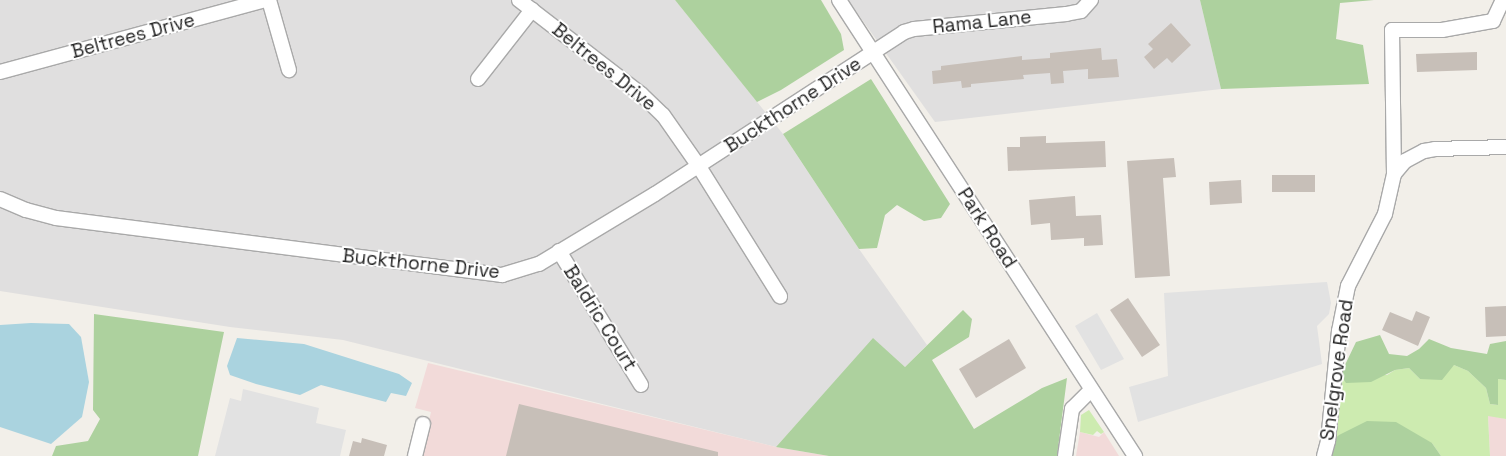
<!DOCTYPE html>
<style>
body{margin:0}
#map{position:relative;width:1506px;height:456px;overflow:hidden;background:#f2efe9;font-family:"Space Grotesk",sans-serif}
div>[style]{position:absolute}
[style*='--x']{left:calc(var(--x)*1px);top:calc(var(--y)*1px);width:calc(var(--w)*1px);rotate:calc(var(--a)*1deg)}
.residential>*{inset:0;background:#e0dfdf}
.commercial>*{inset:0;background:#f2dad9}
.grass>*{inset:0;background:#cdebb0}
.forest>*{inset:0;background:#add19e}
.parking>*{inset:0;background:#e2e2e2}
.water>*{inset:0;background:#aad3df}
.building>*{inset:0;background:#c7bfb8}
.roads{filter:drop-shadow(1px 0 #a9a9a9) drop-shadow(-1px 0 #a9a9a9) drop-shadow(0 1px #a9a9a9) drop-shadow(0 -1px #a9a9a9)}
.street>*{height:14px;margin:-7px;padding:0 7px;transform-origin:7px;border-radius:7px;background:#fff}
span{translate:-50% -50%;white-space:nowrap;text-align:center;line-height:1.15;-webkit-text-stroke:4px #fff;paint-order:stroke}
.street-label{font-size:19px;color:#222}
</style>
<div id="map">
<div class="residential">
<i style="clip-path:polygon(0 0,675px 0,783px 134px,859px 249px,927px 345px,905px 367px,873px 339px,776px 447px,343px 340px,230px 327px,0 291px)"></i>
<i style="clip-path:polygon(848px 0,1200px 0,1221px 89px,935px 122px)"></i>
</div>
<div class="commercial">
<i style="clip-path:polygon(428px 363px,776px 447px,829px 456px,421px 456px,431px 412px,415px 408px)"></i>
<i style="clip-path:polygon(1488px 415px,1506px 419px,1506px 456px,1490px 456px)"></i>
<i style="clip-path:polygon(1080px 432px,1099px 437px,1104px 432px,1119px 456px,1076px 456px)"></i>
</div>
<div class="grass">
<i style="clip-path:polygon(1454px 365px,1468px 371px,1486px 388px,1490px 404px,1498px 405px,1498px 379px,1506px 380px,1506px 419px,1488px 416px,1490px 456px,1441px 456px,1432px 443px,1327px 446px,1333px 374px,1387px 375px,1395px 370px,1409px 368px,1420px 379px)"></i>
<i style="clip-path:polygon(1089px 410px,1104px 432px,1101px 434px,1097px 431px,1093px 435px,1080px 432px,1081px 415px)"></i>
</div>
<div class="forest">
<i style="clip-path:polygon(675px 0,821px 0,841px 34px,844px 50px,781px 90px,757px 102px)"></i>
<i style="clip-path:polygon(1200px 0,1374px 0,1340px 3px,1336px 39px,1363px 45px,1369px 84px,1221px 89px)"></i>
<i style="clip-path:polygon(871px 79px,950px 204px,941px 218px,924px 221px,897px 205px,885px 215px,877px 248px,859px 249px,783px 134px)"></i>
<i style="clip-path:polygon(963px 310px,972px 319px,969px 337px,932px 360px,974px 429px,1042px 388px,1067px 378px,1057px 456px,829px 456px,776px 447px,873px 338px,905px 367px)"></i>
<i style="clip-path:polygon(94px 314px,224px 332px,198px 456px,52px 456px,56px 446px,88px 441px,100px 419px,93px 410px)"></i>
<i style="clip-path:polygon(1380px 335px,1389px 354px,1407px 356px,1419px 349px,1429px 339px,1451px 348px,1487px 354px,1490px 344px,1506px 341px,1506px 380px,1498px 379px,1498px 405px,1490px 404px,1486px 388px,1468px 371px,1454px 365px,1442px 380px,1420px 379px,1409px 368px,1395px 370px,1371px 382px,1346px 383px,1338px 371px,1345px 365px,1356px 342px)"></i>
<i style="clip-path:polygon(1367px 421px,1396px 422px,1432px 443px,1441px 456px,1323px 456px,1327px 446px,1339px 435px)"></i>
</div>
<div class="parking">
<i style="clip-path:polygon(1327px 282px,1331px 303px,1329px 314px,1317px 326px,1322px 364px,1138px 422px,1129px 387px,1168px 376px,1164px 293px)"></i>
<i style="clip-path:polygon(1097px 313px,1124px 359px,1101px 370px,1075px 326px)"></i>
<i style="clip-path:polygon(243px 389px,319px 408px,316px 423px,346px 430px,340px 456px,215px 456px,230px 398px,241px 401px)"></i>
</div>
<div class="water">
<i style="clip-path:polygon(31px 323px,69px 324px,81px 337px,89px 382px,82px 417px,51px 444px,0 427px,0 325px)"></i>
<i style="clip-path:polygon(237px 338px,304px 344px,399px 374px,412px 383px,406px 396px,391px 393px,386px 402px,321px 385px,300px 395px,256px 384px,230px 375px,227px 366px)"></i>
</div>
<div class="building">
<i style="clip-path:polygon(1171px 23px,1191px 45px,1172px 63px,1167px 58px,1154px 69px,1144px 57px,1153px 49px,1148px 44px)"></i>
<i style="clip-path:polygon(1101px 48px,1102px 60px,1117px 59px,1119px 77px,1088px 79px,1088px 69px,1063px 71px,1064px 83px,1051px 84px,1050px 73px,1023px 75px,1024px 79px,971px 84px,971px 87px,962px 88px,961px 81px,933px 84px,932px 71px,941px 70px,941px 66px,1022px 56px,1022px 60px,1050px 58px,1050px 53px)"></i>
<i style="clip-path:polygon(1477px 52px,1477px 70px,1417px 72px,1416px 54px)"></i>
<i style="clip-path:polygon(1046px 136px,1046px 143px,1105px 141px,1106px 167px,1008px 171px,1007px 147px,1020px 147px,1020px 137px)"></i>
<i style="clip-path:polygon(1174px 158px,1176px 177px,1163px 178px,1170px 276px,1135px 278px,1127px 161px)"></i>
<i style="clip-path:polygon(1272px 175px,1315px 175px,1315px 192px,1272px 192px)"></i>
<i style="clip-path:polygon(1241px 180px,1242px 203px,1210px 205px,1209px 182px)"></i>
<i style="clip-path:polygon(1075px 196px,1076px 216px,1101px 215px,1103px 245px,1084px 246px,1084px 238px,1051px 240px,1050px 223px,1031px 225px,1029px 200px)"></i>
<i style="clip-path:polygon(1128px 298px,1160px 345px,1142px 357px,1110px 310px)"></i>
<i style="clip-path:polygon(1506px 306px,1506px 336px,1486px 337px,1485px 307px)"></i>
<i style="clip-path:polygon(1416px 311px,1430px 317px,1418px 346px,1382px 330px,1390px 312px,1412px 321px)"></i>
<i style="clip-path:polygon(1009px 339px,1026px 368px,976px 398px,959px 369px)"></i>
<i style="clip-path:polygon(519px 404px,718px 452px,718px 456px,506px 456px)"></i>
<i style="clip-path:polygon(362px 438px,387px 445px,384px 456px,349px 456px,353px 441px,361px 443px)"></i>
</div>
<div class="roads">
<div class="street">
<i style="--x:269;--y:0;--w:73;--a:74.1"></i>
<i style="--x:519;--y:0;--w:154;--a:37.6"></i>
<i style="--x:641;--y:94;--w:30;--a:44"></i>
<i style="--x:663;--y:115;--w:61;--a:55"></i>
<i style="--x:698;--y:165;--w:155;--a:58"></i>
<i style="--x:839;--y:0;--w:544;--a:57.01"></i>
<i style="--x:0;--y:72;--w:275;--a:-15.2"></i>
<i style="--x:478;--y:79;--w:88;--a:-52"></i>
<i style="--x:1394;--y:174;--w:144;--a:-90.8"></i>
<i style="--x:1392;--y:30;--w:50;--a:0"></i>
<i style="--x:1442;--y:30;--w:52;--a:-10"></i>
<i style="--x:1493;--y:21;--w:23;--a:-65"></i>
<i style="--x:0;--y:199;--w:28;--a:23"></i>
<i style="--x:26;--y:210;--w:31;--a:15"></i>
<i style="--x:56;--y:218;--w:450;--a:7.3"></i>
<i style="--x:502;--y:275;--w:39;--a:-17"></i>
<i style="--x:539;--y:264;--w:135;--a:-31.1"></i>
<i style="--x:655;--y:194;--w:297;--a:-33"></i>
<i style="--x:904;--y:32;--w:10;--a:-17"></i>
<i style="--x:914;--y:29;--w:153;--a:-5.6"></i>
<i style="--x:1066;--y:14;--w:15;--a:-11"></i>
<i style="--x:1081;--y:11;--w:15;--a:-48"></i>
<i style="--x:559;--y:251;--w:157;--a:58.5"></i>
<i style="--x:415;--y:456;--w:33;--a:-76"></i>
<i style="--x:1065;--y:456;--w:48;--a:-81.5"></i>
<i style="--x:1072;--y:409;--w:27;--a:-45"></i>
<i style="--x:1324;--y:456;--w:16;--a:-75"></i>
<i style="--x:1328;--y:441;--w:111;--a:-84.3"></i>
<i style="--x:1339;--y:331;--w:46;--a:-78.7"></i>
<i style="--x:1348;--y:286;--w:81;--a:-62.8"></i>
<i style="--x:1385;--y:214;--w:41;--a:-77.3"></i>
<i style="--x:1394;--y:174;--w:17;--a:-50"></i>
<i style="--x:1405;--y:161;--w:21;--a:-28"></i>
<i style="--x:1424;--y:151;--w:11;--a:-10"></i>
<i style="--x:1435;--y:149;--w:71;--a:-1.6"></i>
</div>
</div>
<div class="street-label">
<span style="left:982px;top:22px;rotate:-6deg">Rama Lane</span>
<span style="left:133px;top:36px;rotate:-15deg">Beltrees Drive</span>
<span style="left:604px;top:67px;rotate:39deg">Beltrees Drive</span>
<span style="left:793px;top:105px;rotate:-33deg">Buckthorne Drive</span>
<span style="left:987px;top:228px;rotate:57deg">Park Road</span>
<span style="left:421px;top:264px;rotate:6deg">Buckthorne Drive</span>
<span style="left:600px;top:318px;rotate:58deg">Baldric Court</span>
<span style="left:1337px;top:370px;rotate:-82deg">Snelgrove Road</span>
</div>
</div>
